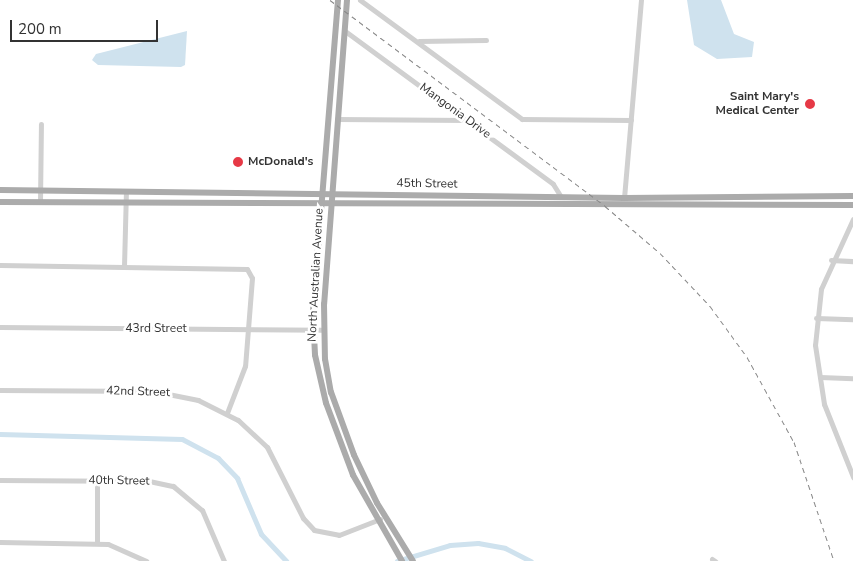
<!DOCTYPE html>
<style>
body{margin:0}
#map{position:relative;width:853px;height:561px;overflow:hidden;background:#fff;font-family:"Nunito Sans",sans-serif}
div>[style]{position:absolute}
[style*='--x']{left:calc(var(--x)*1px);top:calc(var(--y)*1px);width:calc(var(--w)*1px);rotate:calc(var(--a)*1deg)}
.water>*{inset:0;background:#cfe2ee}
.canal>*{height:5px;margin:-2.5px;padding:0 2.5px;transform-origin:2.5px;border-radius:2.5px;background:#cfe2ee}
.minor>*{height:5px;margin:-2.5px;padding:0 2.5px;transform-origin:2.5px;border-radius:2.5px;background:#d0d0d0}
.major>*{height:6px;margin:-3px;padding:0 3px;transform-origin:3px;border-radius:3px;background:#ababab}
.rail>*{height:1px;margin-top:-0.5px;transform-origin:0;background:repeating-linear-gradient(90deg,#888 0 5px,transparent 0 9px)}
.dots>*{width:14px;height:14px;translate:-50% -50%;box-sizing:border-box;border:2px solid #fff;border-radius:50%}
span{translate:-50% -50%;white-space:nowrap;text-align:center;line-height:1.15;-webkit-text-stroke:5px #fff;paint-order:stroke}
.poi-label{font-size:12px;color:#333;font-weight:700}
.right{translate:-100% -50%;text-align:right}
.left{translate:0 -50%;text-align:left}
.street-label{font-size:12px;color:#333}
.scale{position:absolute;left:10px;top:20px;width:148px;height:22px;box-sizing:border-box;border:2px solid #333;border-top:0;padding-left:6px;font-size:15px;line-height:18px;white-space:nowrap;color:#333;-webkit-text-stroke:4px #fff;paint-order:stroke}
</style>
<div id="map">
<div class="water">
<i style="clip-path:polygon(687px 0,721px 0,734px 34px,754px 42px,752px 57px,717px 59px,694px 45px)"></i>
<i style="clip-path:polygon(187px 31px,185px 65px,181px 67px,98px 65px,92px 60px,96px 54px)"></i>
</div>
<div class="canal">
<i style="--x:0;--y:434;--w:182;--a:1.6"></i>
<i style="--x:182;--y:439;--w:41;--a:27.8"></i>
<i style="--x:218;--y:458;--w:28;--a:46"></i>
<i style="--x:237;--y:478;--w:61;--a:66.8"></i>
<i style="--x:261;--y:534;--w:37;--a:47"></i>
<i style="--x:397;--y:561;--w:55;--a:-16.8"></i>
<i style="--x:450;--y:545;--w:28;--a:-4"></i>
<i style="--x:478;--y:543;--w:27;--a:10"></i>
<i style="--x:505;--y:548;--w:29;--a:27"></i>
</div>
<div class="minor">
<i style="--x:360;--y:0;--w:201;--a:36.3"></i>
<i style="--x:522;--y:119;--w:109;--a:0.5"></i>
<i style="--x:345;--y:31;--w:258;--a:36.3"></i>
<i style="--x:553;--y:184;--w:15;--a:58"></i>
<i style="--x:419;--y:41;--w:67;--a:-0.9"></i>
<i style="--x:337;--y:119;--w:130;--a:0.4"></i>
<i style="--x:624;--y:198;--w:199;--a:-85.1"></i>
<i style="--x:40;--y:202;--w:78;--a:-89.3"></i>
<i style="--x:853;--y:219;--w:77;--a:114.6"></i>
<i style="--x:821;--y:289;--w:56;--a:96.1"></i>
<i style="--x:815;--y:345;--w:60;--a:81.3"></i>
<i style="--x:824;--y:404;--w:79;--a:68.3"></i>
<i style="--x:831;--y:260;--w:22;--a:3"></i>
<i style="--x:0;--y:265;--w:247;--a:0.9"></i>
<i style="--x:247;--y:269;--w:10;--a:61"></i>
<i style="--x:252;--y:278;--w:88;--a:94.5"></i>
<i style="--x:245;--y:366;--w:50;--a:111"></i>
<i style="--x:124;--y:266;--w:75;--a:-88.5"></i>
<i style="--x:816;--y:318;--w:37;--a:2"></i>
<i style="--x:0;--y:327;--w:323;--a:0.5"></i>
<i style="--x:820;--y:377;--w:33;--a:2"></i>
<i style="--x:0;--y:390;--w:153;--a:0.4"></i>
<i style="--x:153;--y:391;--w:46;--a:11.3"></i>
<i style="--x:198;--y:400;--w:45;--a:26.6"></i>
<i style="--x:238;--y:420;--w:40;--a:43"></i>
<i style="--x:267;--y:447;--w:80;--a:63.1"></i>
<i style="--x:303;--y:518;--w:16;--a:47"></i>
<i style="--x:314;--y:530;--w:25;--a:11"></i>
<i style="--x:339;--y:535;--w:44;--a:-21.3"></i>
<i style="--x:0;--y:480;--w:149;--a:0.4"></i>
<i style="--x:149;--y:481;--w:25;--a:12"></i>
<i style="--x:173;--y:486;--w:38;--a:40"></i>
<i style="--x:202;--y:510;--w:56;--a:66.7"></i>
<i style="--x:0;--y:542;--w:108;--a:1.1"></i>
<i style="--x:108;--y:544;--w:42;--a:24.1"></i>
<i style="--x:97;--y:543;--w:63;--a:-90"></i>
<i style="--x:712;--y:559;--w:4;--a:34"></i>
</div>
<div class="major">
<i style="--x:338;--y:0;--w:315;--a:94.6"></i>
<i style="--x:313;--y:314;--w:41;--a:87.2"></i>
<i style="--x:315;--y:355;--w:49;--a:77.1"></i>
<i style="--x:326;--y:403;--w:77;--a:69.4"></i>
<i style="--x:353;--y:475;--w:99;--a:60.3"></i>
<i style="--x:347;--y:0;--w:305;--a:94.3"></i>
<i style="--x:324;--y:304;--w:55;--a:89"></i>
<i style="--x:325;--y:359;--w:34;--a:80"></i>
<i style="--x:331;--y:392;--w:67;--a:69.9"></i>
<i style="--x:354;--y:455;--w:53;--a:64.4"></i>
<i style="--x:377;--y:503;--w:68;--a:58.2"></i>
<i style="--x:0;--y:190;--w:624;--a:0.73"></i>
<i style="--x:624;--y:198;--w:229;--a:-0.5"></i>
<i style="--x:0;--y:202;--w:853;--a:0.2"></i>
</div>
<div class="rail">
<i style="--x:330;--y:0;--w:344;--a:36.8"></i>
<i style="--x:605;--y:206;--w:72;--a:40.5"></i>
<i style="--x:660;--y:253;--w:73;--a:46.7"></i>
<i style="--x:710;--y:306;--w:63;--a:54"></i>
<i style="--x:747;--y:357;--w:97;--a:61.1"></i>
<i style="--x:794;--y:442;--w:126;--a:71.4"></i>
</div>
<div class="dots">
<i style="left:810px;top:104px;background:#e63946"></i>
<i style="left:238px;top:162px;background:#e63946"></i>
</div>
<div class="poi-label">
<span class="right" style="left:799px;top:104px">Saint Mary's<br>Medical Center</span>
<span class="left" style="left:248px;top:162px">McDonald's</span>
</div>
<div class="street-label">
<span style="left:455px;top:111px;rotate:36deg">Mangonia Drive</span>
<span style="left:427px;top:184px;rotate:1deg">45th Street</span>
<span style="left:316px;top:275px;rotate:-87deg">North Australian Avenue</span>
<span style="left:156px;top:329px">43rd Street</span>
<span style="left:138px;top:392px;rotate:2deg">42nd Street</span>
<span style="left:119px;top:481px;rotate:1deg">40th Street</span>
</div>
<div class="scale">200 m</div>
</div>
